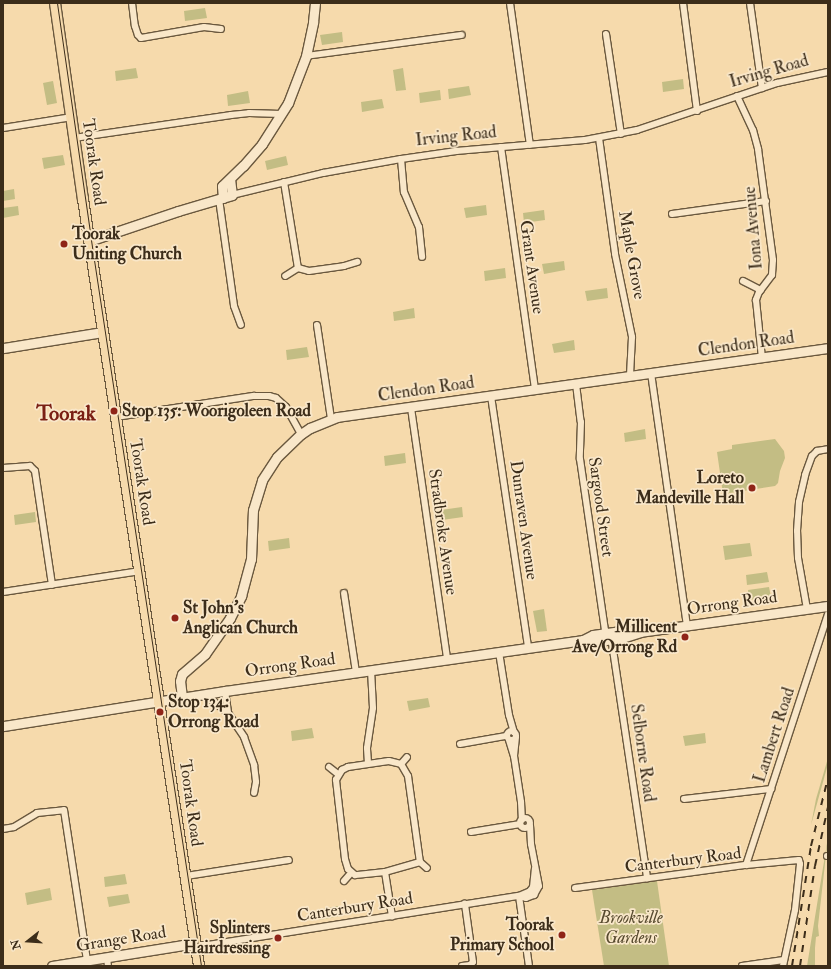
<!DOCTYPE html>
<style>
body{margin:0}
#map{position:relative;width:831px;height:969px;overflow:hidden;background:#f6daac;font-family:"IM FELL Double Pica",serif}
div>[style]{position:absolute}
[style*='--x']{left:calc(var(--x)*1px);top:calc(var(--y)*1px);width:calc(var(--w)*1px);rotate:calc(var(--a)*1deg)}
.green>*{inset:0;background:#c3bd84}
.roads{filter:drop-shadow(1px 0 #6a583e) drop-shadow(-1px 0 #6a583e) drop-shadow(0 1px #6a583e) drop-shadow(0 -1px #6a583e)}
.street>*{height:6px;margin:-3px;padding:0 3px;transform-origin:3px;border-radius:3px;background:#f9e7c9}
.street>.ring{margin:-3px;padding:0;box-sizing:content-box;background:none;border:6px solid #f9e7c9;border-radius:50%}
.secondary>*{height:9px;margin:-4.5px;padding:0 4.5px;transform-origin:4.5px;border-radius:4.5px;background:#f9e7c9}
.primary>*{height:10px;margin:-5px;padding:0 5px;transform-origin:5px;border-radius:5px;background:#f6daac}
.tram>*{height:1px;margin:-0.5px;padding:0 0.5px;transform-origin:0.5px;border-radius:0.5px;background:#3c2d1a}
.rail>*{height:2px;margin-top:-1px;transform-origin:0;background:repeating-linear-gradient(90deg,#3c2d1a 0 7px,transparent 0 14px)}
.dots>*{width:11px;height:11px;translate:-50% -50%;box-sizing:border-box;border:2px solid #f9e7c9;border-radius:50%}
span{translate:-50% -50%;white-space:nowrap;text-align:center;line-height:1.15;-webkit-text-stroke:3.5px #f9e7c9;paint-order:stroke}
.street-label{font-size:17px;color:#3c2d1a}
.poi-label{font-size:17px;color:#3c2d1a;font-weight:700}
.left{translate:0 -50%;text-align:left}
.right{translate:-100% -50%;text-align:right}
.park-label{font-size:17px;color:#574a2f;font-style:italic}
.district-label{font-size:21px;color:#7a1f14;font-weight:700}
.frame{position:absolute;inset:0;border:4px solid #3c2d1a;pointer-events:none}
.north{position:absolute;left:8px;top:921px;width:40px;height:40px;-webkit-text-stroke:3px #f9e7c9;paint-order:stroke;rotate:253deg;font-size:11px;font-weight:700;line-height:16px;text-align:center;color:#3c2d1a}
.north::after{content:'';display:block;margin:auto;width:14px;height:18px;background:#3c2d1a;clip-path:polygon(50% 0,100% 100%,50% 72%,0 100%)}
</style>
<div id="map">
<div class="green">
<i style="clip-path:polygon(205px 8px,207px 18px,185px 21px,184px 11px)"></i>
<i style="clip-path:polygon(342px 32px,343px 42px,322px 45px,320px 35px)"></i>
<i style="clip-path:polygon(136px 68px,138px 78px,116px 81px,115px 71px)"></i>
<i style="clip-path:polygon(403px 68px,406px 90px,396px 91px,393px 70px)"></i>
<i style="clip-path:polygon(683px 79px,684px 89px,663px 92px,662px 82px)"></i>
<i style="clip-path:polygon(53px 81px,57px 103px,47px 105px,43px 83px)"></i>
<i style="clip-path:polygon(469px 86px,471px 95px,449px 99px,448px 89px)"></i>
<i style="clip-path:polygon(440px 90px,441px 100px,420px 103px,419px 93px)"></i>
<i style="clip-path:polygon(248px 91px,250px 103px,228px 106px,227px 95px)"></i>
<i style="clip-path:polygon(382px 99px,384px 108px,362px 112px,361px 102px)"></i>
<i style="clip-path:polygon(63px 155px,65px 165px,44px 169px,42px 158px)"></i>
<i style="clip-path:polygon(286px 156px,288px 165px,267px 170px,265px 161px)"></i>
<i style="clip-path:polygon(14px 189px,15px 199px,3px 201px,3px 191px)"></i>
<i style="clip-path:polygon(486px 205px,487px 215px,466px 218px,464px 208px)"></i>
<i style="clip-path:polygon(18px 206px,19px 215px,3px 218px,3px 208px)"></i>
<i style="clip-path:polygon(544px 210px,545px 220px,524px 223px,523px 213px)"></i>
<i style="clip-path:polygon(564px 261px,565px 270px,544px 274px,542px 264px)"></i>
<i style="clip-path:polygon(505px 268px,506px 278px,485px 281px,484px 271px)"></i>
<i style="clip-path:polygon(607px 288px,608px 298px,587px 301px,585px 291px)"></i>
<i style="clip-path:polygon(414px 308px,415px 318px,394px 321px,393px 312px)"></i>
<i style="clip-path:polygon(574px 340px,575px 350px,554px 353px,552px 344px)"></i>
<i style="clip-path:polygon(307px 347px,309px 357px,287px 360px,286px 350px)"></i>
<i style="clip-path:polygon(645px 429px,646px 439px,625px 442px,624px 433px)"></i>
<i style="clip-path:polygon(775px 439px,784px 451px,785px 458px,780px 471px,778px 483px,775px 486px,723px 494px,717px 452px,732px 449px,732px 445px)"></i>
<i style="clip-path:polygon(405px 453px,406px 463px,385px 466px,384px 456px)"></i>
<i style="clip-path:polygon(462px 507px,463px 517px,442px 520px,441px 510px)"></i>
<i style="clip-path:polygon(35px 512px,36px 522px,15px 525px,14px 515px)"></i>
<i style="clip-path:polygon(289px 538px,290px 548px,269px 551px,268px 541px)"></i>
<i style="clip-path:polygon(750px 543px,752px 556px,725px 560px,723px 546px)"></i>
<i style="clip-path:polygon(767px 572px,769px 582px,747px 585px,746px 575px)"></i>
<i style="clip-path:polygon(769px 587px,771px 597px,749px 600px,748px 590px)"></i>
<i style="clip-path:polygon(544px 609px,547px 631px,537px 632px,533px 611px)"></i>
<i style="clip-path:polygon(428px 698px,430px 707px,409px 711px,407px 701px)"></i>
<i style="clip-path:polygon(312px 728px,314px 738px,292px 741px,291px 731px)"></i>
<i style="clip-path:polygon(705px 733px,706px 743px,685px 746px,683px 736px)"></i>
<i style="clip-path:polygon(828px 758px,828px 764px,811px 825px,816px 799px)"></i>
<i style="clip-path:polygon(828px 837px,818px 926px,819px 936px,816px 937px,815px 948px,815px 966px,807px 966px)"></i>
<i style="clip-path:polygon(125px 874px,127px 884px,105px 887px,104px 877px)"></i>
<i style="clip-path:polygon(657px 881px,669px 966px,604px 966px,592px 890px)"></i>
<i style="clip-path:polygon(50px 888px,52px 900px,27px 905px,25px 893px)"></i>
<i style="clip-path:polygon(128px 894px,130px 903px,109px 907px,107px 897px)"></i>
<i style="clip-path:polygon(338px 906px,340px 916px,319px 920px,317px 910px)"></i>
</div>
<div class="roads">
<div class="street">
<i style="--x:132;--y:3;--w:23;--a:83"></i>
<i style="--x:135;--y:26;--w:9;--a:72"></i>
<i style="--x:138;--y:35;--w:4;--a:45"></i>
<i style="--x:141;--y:38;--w:64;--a:-9.9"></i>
<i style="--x:204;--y:27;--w:17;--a:7"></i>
<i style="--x:510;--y:3;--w:143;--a:82"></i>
<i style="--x:683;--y:3;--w:109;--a:82.6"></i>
<i style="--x:750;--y:3;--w:86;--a:82"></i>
<i style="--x:606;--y:34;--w:101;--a:81.5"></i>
<i style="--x:306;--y:56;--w:157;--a:-7.7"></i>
<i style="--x:737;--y:96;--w:38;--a:65"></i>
<i style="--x:753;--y:130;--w:20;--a:75"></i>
<i style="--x:758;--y:149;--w:112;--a:82.3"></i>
<i style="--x:773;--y:260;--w:15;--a:94"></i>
<i style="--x:772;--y:275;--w:21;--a:127"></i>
<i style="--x:759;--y:292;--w:9;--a:111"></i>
<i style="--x:756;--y:300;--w:58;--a:84.1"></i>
<i style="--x:3;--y:128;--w:70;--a:-9.1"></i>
<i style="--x:74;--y:138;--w:159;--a:-8.3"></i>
<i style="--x:231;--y:115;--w:18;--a:-6"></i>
<i style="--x:249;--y:113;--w:32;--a:2"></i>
<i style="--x:599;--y:138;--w:117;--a:82.1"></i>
<i style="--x:615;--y:254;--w:85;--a:78.4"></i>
<i style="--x:632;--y:337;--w:39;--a:93"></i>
<i style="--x:501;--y:147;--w:245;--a:82"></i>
<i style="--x:401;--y:159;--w:33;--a:85"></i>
<i style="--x:404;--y:192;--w:38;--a:67"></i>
<i style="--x:419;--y:227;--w:30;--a:84"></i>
<i style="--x:284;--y:182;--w:87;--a:80.8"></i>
<i style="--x:298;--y:268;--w:15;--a:148"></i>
<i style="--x:232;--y:195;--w:94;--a:-13.6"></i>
<i style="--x:323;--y:173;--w:79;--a:-10.2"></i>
<i style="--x:401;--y:159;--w:56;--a:-8.3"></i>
<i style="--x:456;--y:151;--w:129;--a:-4.9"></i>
<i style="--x:585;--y:140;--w:53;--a:-10.9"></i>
<i style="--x:637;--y:130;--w:148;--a:-18.6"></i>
<i style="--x:777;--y:83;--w:52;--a:-12.2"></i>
<i style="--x:219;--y:199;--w:108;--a:82"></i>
<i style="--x:234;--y:306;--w:20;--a:70"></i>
<i style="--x:672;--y:214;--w:95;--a:-7.9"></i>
<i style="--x:298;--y:268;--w:11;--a:15"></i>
<i style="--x:309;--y:271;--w:35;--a:-8"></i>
<i style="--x:344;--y:266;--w:14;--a:-17"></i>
<i style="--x:743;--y:281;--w:20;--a:27"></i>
<i style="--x:317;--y:325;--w:95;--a:81.5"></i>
<i style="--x:651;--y:373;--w:255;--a:81.9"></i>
<i style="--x:576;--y:384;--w:38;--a:83"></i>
<i style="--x:581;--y:422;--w:37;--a:92"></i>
<i style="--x:580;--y:459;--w:173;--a:81.7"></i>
<i style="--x:605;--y:630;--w:15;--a:62"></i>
<i style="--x:612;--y:643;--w:238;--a:81.5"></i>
<i style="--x:491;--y:396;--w:255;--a:81.6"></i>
<i style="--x:411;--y:408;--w:254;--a:81.8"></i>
<i style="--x:116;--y:417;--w:140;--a:-8.7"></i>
<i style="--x:254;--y:396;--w:15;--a:0"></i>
<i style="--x:269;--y:396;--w:7;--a:16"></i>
<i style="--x:276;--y:398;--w:13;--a:42"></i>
<i style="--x:286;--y:407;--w:31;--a:61"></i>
<i style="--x:3;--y:468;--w:27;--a:-4"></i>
<i style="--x:30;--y:466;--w:7;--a:45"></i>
<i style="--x:35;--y:471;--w:115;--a:81.5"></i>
<i style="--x:3;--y:592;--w:139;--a:-8.7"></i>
<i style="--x:344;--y:593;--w:80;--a:81.4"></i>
<i style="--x:807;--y:609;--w:52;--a:-100"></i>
<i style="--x:798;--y:558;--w:27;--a:-92"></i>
<i style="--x:797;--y:531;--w:29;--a:-86"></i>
<i style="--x:799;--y:502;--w:28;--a:-77"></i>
<i style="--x:805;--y:475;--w:20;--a:-70"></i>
<i style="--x:812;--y:456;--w:7;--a:-45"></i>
<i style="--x:817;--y:451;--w:11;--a:-10"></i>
<i style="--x:499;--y:652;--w:64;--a:81"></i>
<i style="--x:509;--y:715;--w:18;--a:74"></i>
<i style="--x:225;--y:691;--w:22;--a:82"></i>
<i style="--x:210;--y:693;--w:7;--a:74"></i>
<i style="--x:212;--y:700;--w:21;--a:39"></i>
<i style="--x:228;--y:713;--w:29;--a:56"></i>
<i style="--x:244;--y:737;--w:30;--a:70"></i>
<i style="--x:254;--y:765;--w:17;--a:83"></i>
<i style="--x:256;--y:782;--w:11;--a:100"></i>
<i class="ring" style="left:506.5px;top:730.5px;width:3px;height:3px"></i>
<i style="--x:509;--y:740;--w:17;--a:73"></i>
<i style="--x:514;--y:756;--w:47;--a:81.3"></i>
<i style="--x:521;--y:802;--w:18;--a:87"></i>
<i style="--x:460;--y:744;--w:47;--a:-9.9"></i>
<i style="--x:514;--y:756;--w:19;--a:-84"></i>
<i style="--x:389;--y:761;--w:12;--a:14"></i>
<i style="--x:401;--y:764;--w:14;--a:60"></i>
<i style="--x:408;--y:776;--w:87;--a:82.1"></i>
<i style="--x:420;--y:862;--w:36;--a:164"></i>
<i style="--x:385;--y:872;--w:30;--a:174"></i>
<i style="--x:355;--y:875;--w:9;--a:-139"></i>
<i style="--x:348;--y:869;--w:10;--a:-107"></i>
<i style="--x:345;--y:859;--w:80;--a:-96.5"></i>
<i style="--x:336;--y:780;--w:12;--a:-59"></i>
<i style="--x:342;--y:770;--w:7;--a:-27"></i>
<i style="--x:348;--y:767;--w:41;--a:-8.3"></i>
<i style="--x:368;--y:763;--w:15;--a:-94"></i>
<i style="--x:367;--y:748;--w:40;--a:-81.5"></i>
<i style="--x:373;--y:708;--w:38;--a:-93"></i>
<i style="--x:401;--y:764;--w:9;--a:-49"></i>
<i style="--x:329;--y:767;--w:11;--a:38"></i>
<i style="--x:684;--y:799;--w:88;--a:-6.6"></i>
<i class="ring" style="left:520px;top:818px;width:4px;height:4px"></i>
<i style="--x:3;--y:829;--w:11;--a:-10"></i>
<i style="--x:14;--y:827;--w:27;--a:-31"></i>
<i style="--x:37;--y:813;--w:27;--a:-6"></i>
<i style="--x:64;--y:810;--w:152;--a:81.3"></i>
<i style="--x:471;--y:832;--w:50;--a:-9.3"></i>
<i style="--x:827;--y:856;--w:1;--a:0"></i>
<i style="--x:420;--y:862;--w:9;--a:41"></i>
<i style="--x:746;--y:865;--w:264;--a:-71.9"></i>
<i style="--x:385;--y:872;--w:45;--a:81"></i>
<i style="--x:186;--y:876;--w:104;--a:-8.8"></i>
<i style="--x:344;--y:881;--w:11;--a:-49"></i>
<i style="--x:575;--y:888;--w:173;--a:-7.7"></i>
<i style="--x:746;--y:865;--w:53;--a:-5.4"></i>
<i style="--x:799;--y:860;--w:4;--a:76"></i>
<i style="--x:800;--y:864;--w:46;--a:96.2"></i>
<i style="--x:795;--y:910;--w:57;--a:102.1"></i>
<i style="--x:519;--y:896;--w:7;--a:16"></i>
<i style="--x:526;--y:898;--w:9;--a:-21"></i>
<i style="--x:534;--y:895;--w:10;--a:-61"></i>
<i style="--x:539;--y:886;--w:43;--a:-100.8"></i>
<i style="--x:531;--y:844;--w:18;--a:-93"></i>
<i style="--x:519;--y:896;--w:71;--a:81.9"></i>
<i style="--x:196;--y:945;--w:12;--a:0"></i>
<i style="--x:208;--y:945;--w:315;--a:-9"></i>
<i style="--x:519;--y:896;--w:12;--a:-24"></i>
<i style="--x:530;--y:891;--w:5;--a:-53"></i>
<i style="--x:533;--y:887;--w:18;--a:-84"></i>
<i style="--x:107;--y:957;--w:9;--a:84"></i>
<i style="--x:462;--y:966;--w:8;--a:-7"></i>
<i style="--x:470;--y:965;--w:4;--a:-45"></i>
<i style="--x:473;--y:962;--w:59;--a:-97.9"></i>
<i style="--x:742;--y:966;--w:42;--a:-8.1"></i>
</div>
<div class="secondary">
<i style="--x:223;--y:198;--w:12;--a:-95"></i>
<i style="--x:222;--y:186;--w:29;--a:-44"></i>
<i style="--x:243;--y:166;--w:29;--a:-49"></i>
<i style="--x:262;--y:144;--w:49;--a:-57.6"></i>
<i style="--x:288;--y:103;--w:50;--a:-69"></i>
<i style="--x:306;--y:56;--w:35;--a:-78"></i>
<i style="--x:313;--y:22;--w:19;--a:-84"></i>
<i style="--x:89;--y:241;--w:94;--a:-18.6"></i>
<i style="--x:178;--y:211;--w:56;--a:-16.5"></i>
<i style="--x:232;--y:195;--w:16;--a:-97"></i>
<i style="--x:3;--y:348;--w:101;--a:-9.1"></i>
<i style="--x:583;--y:640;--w:9;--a:13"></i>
<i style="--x:592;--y:642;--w:30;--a:-8"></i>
<i style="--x:622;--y:638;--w:19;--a:-18"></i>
<i style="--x:640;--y:632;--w:190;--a:-7.9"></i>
<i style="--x:182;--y:697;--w:16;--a:-97"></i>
<i style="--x:180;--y:681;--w:7;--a:-74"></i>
<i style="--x:182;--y:674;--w:30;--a:-41"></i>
<i style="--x:205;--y:654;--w:44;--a:-55.2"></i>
<i style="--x:230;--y:618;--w:25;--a:-63"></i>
<i style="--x:241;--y:596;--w:38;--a:-75"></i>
<i style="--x:251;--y:559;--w:49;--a:-87.7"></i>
<i style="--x:253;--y:510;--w:31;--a:-73"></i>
<i style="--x:262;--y:480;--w:27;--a:-57"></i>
<i style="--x:277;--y:457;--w:33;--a:-44"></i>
<i style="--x:301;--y:434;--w:11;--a:-34"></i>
<i style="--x:310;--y:428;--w:29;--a:-22"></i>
<i style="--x:337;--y:417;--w:496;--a:-8"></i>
<i style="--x:3;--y:726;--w:225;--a:-9"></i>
<i style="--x:225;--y:691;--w:362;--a:-8.1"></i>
<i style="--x:583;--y:640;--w:11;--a:-27"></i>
<i style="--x:593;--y:635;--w:30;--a:-8"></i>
<i style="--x:623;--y:631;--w:17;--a:3"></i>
<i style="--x:52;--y:966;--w:133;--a:-9.1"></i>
<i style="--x:183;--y:945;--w:13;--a:0"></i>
</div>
<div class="primary">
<i style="--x:55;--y:3;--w:198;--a:81.9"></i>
<i style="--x:83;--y:199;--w:776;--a:81.4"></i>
</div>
</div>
<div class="tram">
<i style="--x:57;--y:3;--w:239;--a:81.8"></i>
<i style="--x:91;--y:240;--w:734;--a:81.38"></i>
</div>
<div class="rail">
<i style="--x:792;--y:966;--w:121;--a:-81"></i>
<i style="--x:811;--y:846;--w:70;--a:-76"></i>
<i style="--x:800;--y:966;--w:101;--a:-81.5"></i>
<i style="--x:815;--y:866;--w:60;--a:-77.6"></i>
</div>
<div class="dots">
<i style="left:64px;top:244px;background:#8f2418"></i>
<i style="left:114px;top:411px;background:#8f2418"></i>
<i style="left:752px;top:488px;background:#8f2418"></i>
<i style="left:175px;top:618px;background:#8f2418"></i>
<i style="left:685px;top:637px;background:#8f2418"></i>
<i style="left:160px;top:712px;background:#8f2418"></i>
<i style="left:562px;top:935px;background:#8f2418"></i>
<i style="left:278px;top:938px;background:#8f2418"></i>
</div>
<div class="street-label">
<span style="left:769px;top:71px;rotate:-16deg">Irving Road</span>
<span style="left:456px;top:136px;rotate:-6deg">Irving Road</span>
<span style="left:94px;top:162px;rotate:82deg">Toorak Road</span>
<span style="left:753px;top:228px;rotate:-95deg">Iona Avenue</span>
<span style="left:632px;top:255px;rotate:80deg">Maple Grove</span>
<span style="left:532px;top:267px;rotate:82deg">Grant Avenue</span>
<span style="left:746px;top:344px;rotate:-8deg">Clendon Road</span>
<span style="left:426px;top:389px;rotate:-8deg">Clendon Road</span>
<span style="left:142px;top:482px;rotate:81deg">Toorak Road</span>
<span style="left:601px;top:507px;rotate:82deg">Sargood Street</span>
<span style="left:524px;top:520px;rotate:82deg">Dunraven Avenue</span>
<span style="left:443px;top:532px;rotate:82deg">Stradbroke Avenue</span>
<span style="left:732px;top:603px;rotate:-8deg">Orrong Road</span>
<span style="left:290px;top:665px;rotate:-8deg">Orrong Road</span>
<span style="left:774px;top:735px;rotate:-72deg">Lambert Road</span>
<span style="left:643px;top:753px;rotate:82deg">Selborne Road</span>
<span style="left:191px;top:803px;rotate:82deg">Toorak Road</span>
<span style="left:683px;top:860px;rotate:-7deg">Canterbury Road</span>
<span style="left:355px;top:907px;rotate:-9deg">Canterbury Road</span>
<span style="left:121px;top:939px;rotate:-9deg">Grange Road</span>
</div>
<div class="poi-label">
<span class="left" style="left:72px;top:244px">Toorak<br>Uniting Church</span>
<span class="left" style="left:122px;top:411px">Stop 135: Woorigoleen Road</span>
<span class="right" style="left:744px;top:488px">Loreto<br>Mandeville Hall</span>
<span class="left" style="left:183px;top:618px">St John's<br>Anglican Church</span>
<span class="right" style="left:677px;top:637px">Millicent<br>Ave/Orrong Rd</span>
<span class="left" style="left:168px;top:712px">Stop 134:<br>Orrong Road</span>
<span class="right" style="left:554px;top:935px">Toorak<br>Primary School</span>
<span class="right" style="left:270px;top:938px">Splinters<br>Hairdressing</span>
</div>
<div class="park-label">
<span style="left:631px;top:928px">Brookville<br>Gardens</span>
</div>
<div class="district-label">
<span style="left:66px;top:414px">Toorak</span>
</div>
<div class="frame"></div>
<div class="north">N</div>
</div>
